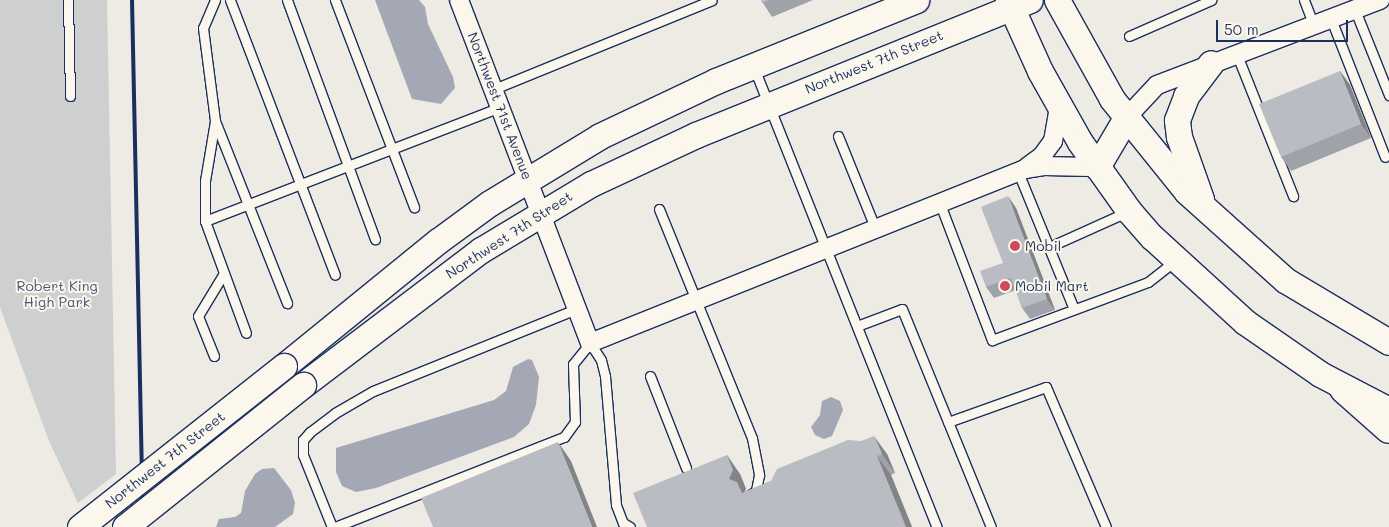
<!DOCTYPE html>
<style>
body{margin:0}
#map{position:relative;width:1389px;height:527px;overflow:hidden;background:#eeebe4;font-family:Mali,sans-serif}
div>[style]{position:absolute}
[style*='--x']{left:calc(var(--x)*1px);top:calc(var(--y)*1px);width:calc(var(--w)*1px);rotate:calc(var(--a)*1deg)}
.green>*{inset:0;background:#cecfcf}
.water>*{inset:0;background:#a3a8b4}
.roads{filter:drop-shadow(1px 0 #1b2f5e) drop-shadow(-1px 0 #1b2f5e) drop-shadow(0 1px #1b2f5e) drop-shadow(0 -1px #1b2f5e)}
.service>*{height:9px;margin:-4.5px;padding:0 4.5px;transform-origin:4.5px;border-radius:4.5px;background:#fbf7ec}
.minor>*{height:18px;margin:-9px;padding:0 9px;transform-origin:9px;border-radius:9px;background:#fbf7ec}
.secondary>*{height:25px;margin:-12.5px;padding:0 12.5px;transform-origin:12.5px;border-radius:12.5px;background:#fbf7ec}
.motorway>*{height:28px;margin:-14px;padding:0 14px;transform-origin:14px;border-radius:14px;background:#fbf7ec}
.rail>*{height:4px;margin:-2px;padding:0 2px;transform-origin:2px;border-radius:2px;background:#1b2f5e}
.bridges{filter:drop-shadow(1px 0 #1b2f5e) drop-shadow(-1px 0 #1b2f5e) drop-shadow(0 1px #1b2f5e) drop-shadow(0 -1px #1b2f5e)}
.secondary-bridge>*{height:25px;margin:-12.5px;padding:0 12.5px;transform-origin:12.5px;border-radius:12.5px;background:#fbf7ec}
.wall>*{inset:0;background:#9fa2a8}
.shaded-wall>*{inset:0;background:#828488}
.building>*{inset:0;background:#b9bcc3}
.dots>*{width:14px;height:14px;translate:-50% -50%;box-sizing:border-box;border:2px solid #fbf7ec;border-radius:50%}
span{translate:-50% -50%;white-space:nowrap;text-align:center;line-height:1.15;-webkit-text-stroke:4px #fbf7ec;paint-order:stroke}
.street-label{font-size:14px;color:#1b2f5e}
.poi-label{font-size:14px;color:#1b2f5e}
.left{translate:0 -50%;text-align:left}
.park-label{font-size:14px;color:#48577a}
.scale{position:absolute;left:1216px;top:20px;width:132px;height:22px;box-sizing:border-box;border:2px solid #1b2f5e;border-top:0;padding-left:6px;font-size:15px;line-height:18px;white-space:nowrap;color:#1b2f5e;-webkit-text-stroke:4px #fbf7ec;paint-order:stroke}
</style>
<div id="map">
<div class="green">
<i style="clip-path:polygon(0 0,107px 0,116px 474px,78px 503px,49px 441px,0 307px)"></i>
</div>
<div class="water">
<i style="clip-path:polygon(375px 0,419px 0,425px 7px,428px 24px,453px 77px,455px 88px,441px 104px,412px 99px)"></i>
<i style="clip-path:polygon(528px 359px,532px 360px,539px 377px,536px 405px,529px 424px,514px 437px,376px 488px,356px 492px,342px 486px,336px 472px,336px 448px,494px 400px,506px 391px,513px 367px)"></i>
<i style="clip-path:polygon(831px 397px,840px 401px,843px 410px,832px 436px,824px 439px,815px 435px,811px 427px,820px 415px,822px 401px)"></i>
<i style="clip-path:polygon(274px 468px,291px 490px,295px 503px,293px 514px,275px 527px,216px 527px,219px 519px,235px 517px,241px 513px,245px 491px,255px 474px,262px 469px)"></i>
</div>
<div class="roads">
<div class="service">
<i style="--x:68;--y:0;--w:96;--a:88.8"></i>
<i style="--x:215;--y:0;--w:30;--a:113"></i>
<i style="--x:203;--y:28;--w:94;--a:82.6"></i>
<i style="--x:215;--y:121;--w:196;--a:68.4"></i>
<i style="--x:230;--y:0;--w:294;--a:69.1"></i>
<i style="--x:287;--y:0;--w:255;--a:69.8"></i>
<i style="--x:335;--y:0;--w:222;--a:69.1"></i>
<i style="--x:1304;--y:0;--w:28;--a:69"></i>
<i style="--x:1355;--y:10;--w:92;--a:68.2"></i>
<i style="--x:1331;--y:19;--w:148;--a:68.6"></i>
<i style="--x:1129;--y:36;--w:90;--a:-23.7"></i>
<i style="--x:1237;--y:55;--w:152;--a:68.3"></i>
<i style="--x:754;--y:68;--w:494;--a:68.3"></i>
<i style="--x:494;--y:89;--w:235;--a:-22.2"></i>
<i style="--x:215;--y:121;--w:61;--a:99.5"></i>
<i style="--x:205;--y:181;--w:40;--a:90"></i>
<i style="--x:205;--y:221;--w:119;--a:69.9"></i>
<i style="--x:838;--y:136;--w:101;--a:68"></i>
<i style="--x:1018;--y:172;--w:148;--a:67.8"></i>
<i style="--x:940;--y:204;--w:146;--a:69.1"></i>
<i style="--x:992;--y:340;--w:166;--a:-20.4"></i>
<i style="--x:1148;--y:282;--w:34;--a:-38"></i>
<i style="--x:659;--y:209;--w:247;--a:67.9"></i>
<i style="--x:752;--y:438;--w:38;--a:79"></i>
<i style="--x:759;--y:475;--w:16;--a:101"></i>
<i style="--x:756;--y:491;--w:6;--a:149"></i>
<i style="--x:205;--y:221;--w:317;--a:-21.1"></i>
<i style="--x:1049;--y:247;--w:85;--a:-24.2"></i>
<i style="--x:857;--y:326;--w:48;--a:-20.7"></i>
<i style="--x:902;--y:309;--w:235;--a:67.8"></i>
<i style="--x:214;--y:356;--w:43;--a:-111.8"></i>
<i style="--x:198;--y:316;--w:50;--a:-58.8"></i>
<i style="--x:650;--y:376;--w:99;--a:68.6"></i>
<i style="--x:948;--y:422;--w:104;--a:-19.7"></i>
<i style="--x:1046;--y:387;--w:152;--a:66.8"></i>
<i style="--x:332;--y:527;--w:78;--a:-111.9"></i>
<i style="--x:303;--y:455;--w:15;--a:-90"></i>
<i style="--x:303;--y:440;--w:11;--a:-49"></i>
<i style="--x:310;--y:432;--w:31;--a:-37"></i>
<i style="--x:335;--y:413;--w:44;--a:-30.1"></i>
<i style="--x:373;--y:391;--w:221;--a:-22"></i>
<i style="--x:335;--y:527;--w:246;--a:-21.5"></i>
<i style="--x:564;--y:437;--w:19;--a:-54"></i>
<i style="--x:575;--y:422;--w:58;--a:-92"></i>
<i style="--x:573;--y:364;--w:27;--a:-51"></i>
<i style="--x:590;--y:343;--w:20;--a:57"></i>
<i style="--x:601;--y:360;--w:16;--a:76"></i>
<i style="--x:605;--y:376;--w:129;--a:85.1"></i>
<i style="--x:616;--y:505;--w:19;--a:69"></i>
<i style="--x:623;--y:523;--w:8;--a:30"></i>
</div>
<div class="minor">
<i style="--x:459;--y:0;--w:367;--a:69.1"></i>
<i style="--x:590;--y:343;--w:469;--a:-21.8"></i>
<i style="--x:1025;--y:169;--w:19;--a:-9"></i>
<i style="--x:1044;--y:166;--w:53;--a:1.1"></i>
<i style="--x:1126;--y:118;--w:45;--a:-46.8"></i>
<i style="--x:1157;--y:85;--w:239;--a:-20.9"></i>
<i style="--x:1027;--y:167;--w:19;--a:-36"></i>
<i style="--x:1042;--y:156;--w:19;--a:-54"></i>
<i style="--x:1053;--y:141;--w:35;--a:-80"></i>
</div>
<div class="secondary">
<i style="--x:1008;--y:0;--w:78;--a:65.7"></i>
<i style="--x:1040;--y:71;--w:81;--a:60.6"></i>
<i style="--x:1080;--y:142;--w:85;--a:54.6"></i>
<i style="--x:1129;--y:211;--w:35;--a:49"></i>
<i style="--x:1152;--y:237;--w:126;--a:42.4"></i>
<i style="--x:1245;--y:322;--w:91;--a:34.7"></i>
<i style="--x:1320;--y:374;--w:78;--a:27.6"></i>
<i style="--x:1057;--y:0;--w:113;--a:60.9"></i>
<i style="--x:1112;--y:99;--w:119;--a:51.1"></i>
<i style="--x:1187;--y:192;--w:132;--a:41.9"></i>
<i style="--x:1285;--y:280;--w:121;--a:30.8"></i>
<i style="--x:1097;--y:167;--w:57;--a:-59.4"></i>
<i style="--x:1201;--y:199;--w:66;--a:-109.5"></i>
<i style="--x:1179;--y:137;--w:17;--a:-97"></i>
<i style="--x:1177;--y:120;--w:26;--a:-69"></i>
<i style="--x:1186;--y:96;--w:41;--a:-52.9"></i>
<i style="--x:284;--y:366;--w:198;--a:-39.1"></i>
<i style="--x:438;--y:241;--w:64;--a:-36.2"></i>
<i style="--x:490;--y:203;--w:129;--a:-31.3"></i>
<i style="--x:600;--y:136;--w:128;--a:-25.4"></i>
<i style="--x:716;--y:81;--w:216;--a:-22"></i>
<i style="--x:303;--y:385;--w:223;--a:-37.2"></i>
<i style="--x:481;--y:250;--w:128;--a:-31"></i>
<i style="--x:591;--y:184;--w:116;--a:-25"></i>
<i style="--x:696;--y:135;--w:360;--a:-22"></i>
</div>
<div class="motorway">
<i style="--x:1344;--y:389;--w:60;--a:41.6"></i>
</div>
</div>
<div class="rail">
<i style="--x:132;--y:0;--w:527;--a:88.8"></i>
</div>
<div class="bridges">
<div class="secondary-bridge">
<i style="--x:80;--y:527;--w:260;--a:-38.3"></i>
<i style="--x:125;--y:527;--w:228;--a:-38.6"></i>
</div>
</div>
<div class="wall">
<i style="clip-path:polygon(761px 0,813px 0,772px 17px)"></i>
<i style="clip-path:polygon(1340px 71px,1350px 85px,1371px 138px,1291px 171px,1281px 157px)"></i>
<i style="clip-path:polygon(1016px 208px,1055px 310px,1030px 319px,1022px 308px,1016px 290px,994px 298px,986px 287px,1003px 263px)"></i>
<i style="clip-path:polygon(848px 440px,887px 454px,895px 473px,891px 475px,912px 527px,647px 527px,740px 474px,746px 489px,744px 492px,771px 481px)"></i>
</div>
<div class="shaded-wall">
<i style="clip-path:polygon(1340px 71px,1350px 85px,1371px 138px,1361px 124px)"></i>
<i style="clip-path:polygon(1008px 196px,1016px 208px,1055px 310px,1047px 299px)"></i>
<i style="clip-path:polygon(874px 436px,887px 454px,895px 473px,882px 454px)"></i>
<i style="clip-path:polygon(558px 442px,571px 461px,597px 527px,592px 527px)"></i>
<i style="clip-path:polygon(727px 455px,740px 474px,746px 489px,743px 495px,729px 479px)"></i>
<i style="clip-path:polygon(877px 456px,891px 475px,912px 527px,906px 527px)"></i>
</div>
<div class="building">
<i style="clip-path:polygon(761px 0,769px 0,762px 3px)"></i>
<i style="clip-path:polygon(1340px 71px,1361px 124px,1281px 157px,1259px 104px)"></i>
<i style="clip-path:polygon(1008px 196px,1047px 299px,1022px 308px,1011px 278px,986px 287px,980px 271px,1003px 263px,981px 207px)"></i>
<i style="clip-path:polygon(874px 436px,882px 454px,877px 456px,906px 527px,647px 527px,633px 493px,727px 455px,733px 470px,729px 479px,737px 482px,742px 493px,771px 481px,777px 469px,848px 440px,861px 441px)"></i>
<i style="clip-path:polygon(558px 442px,592px 527px,433px 527px,421px 498px)"></i>
</div>
<div class="dots">
<i style="left:1015px;top:246px;background:#d1495b"></i>
<i style="left:1005px;top:286px;background:#d1495b"></i>
</div>
<div class="street-label">
<span style="left:874px;top:62px;rotate:-22deg">Northwest 7th Street</span>
<span style="left:500px;top:106px;rotate:69deg">Northwest 71st Avenue</span>
<span style="left:509px;top:235px;rotate:-33deg">Northwest 7th Street</span>
<span style="left:165px;top:460px;rotate:-38deg">Northwest 7th Street</span>
</div>
<div class="poi-label">
<span class="left" style="left:1025px;top:246px">Mobil</span>
<span class="left" style="left:1015px;top:286px">Mobil Mart</span>
</div>
<div class="park-label">
<span style="left:57px;top:294px">Robert King<br>High Park</span>
</div>
<div class="scale">50 m</div>
</div>
